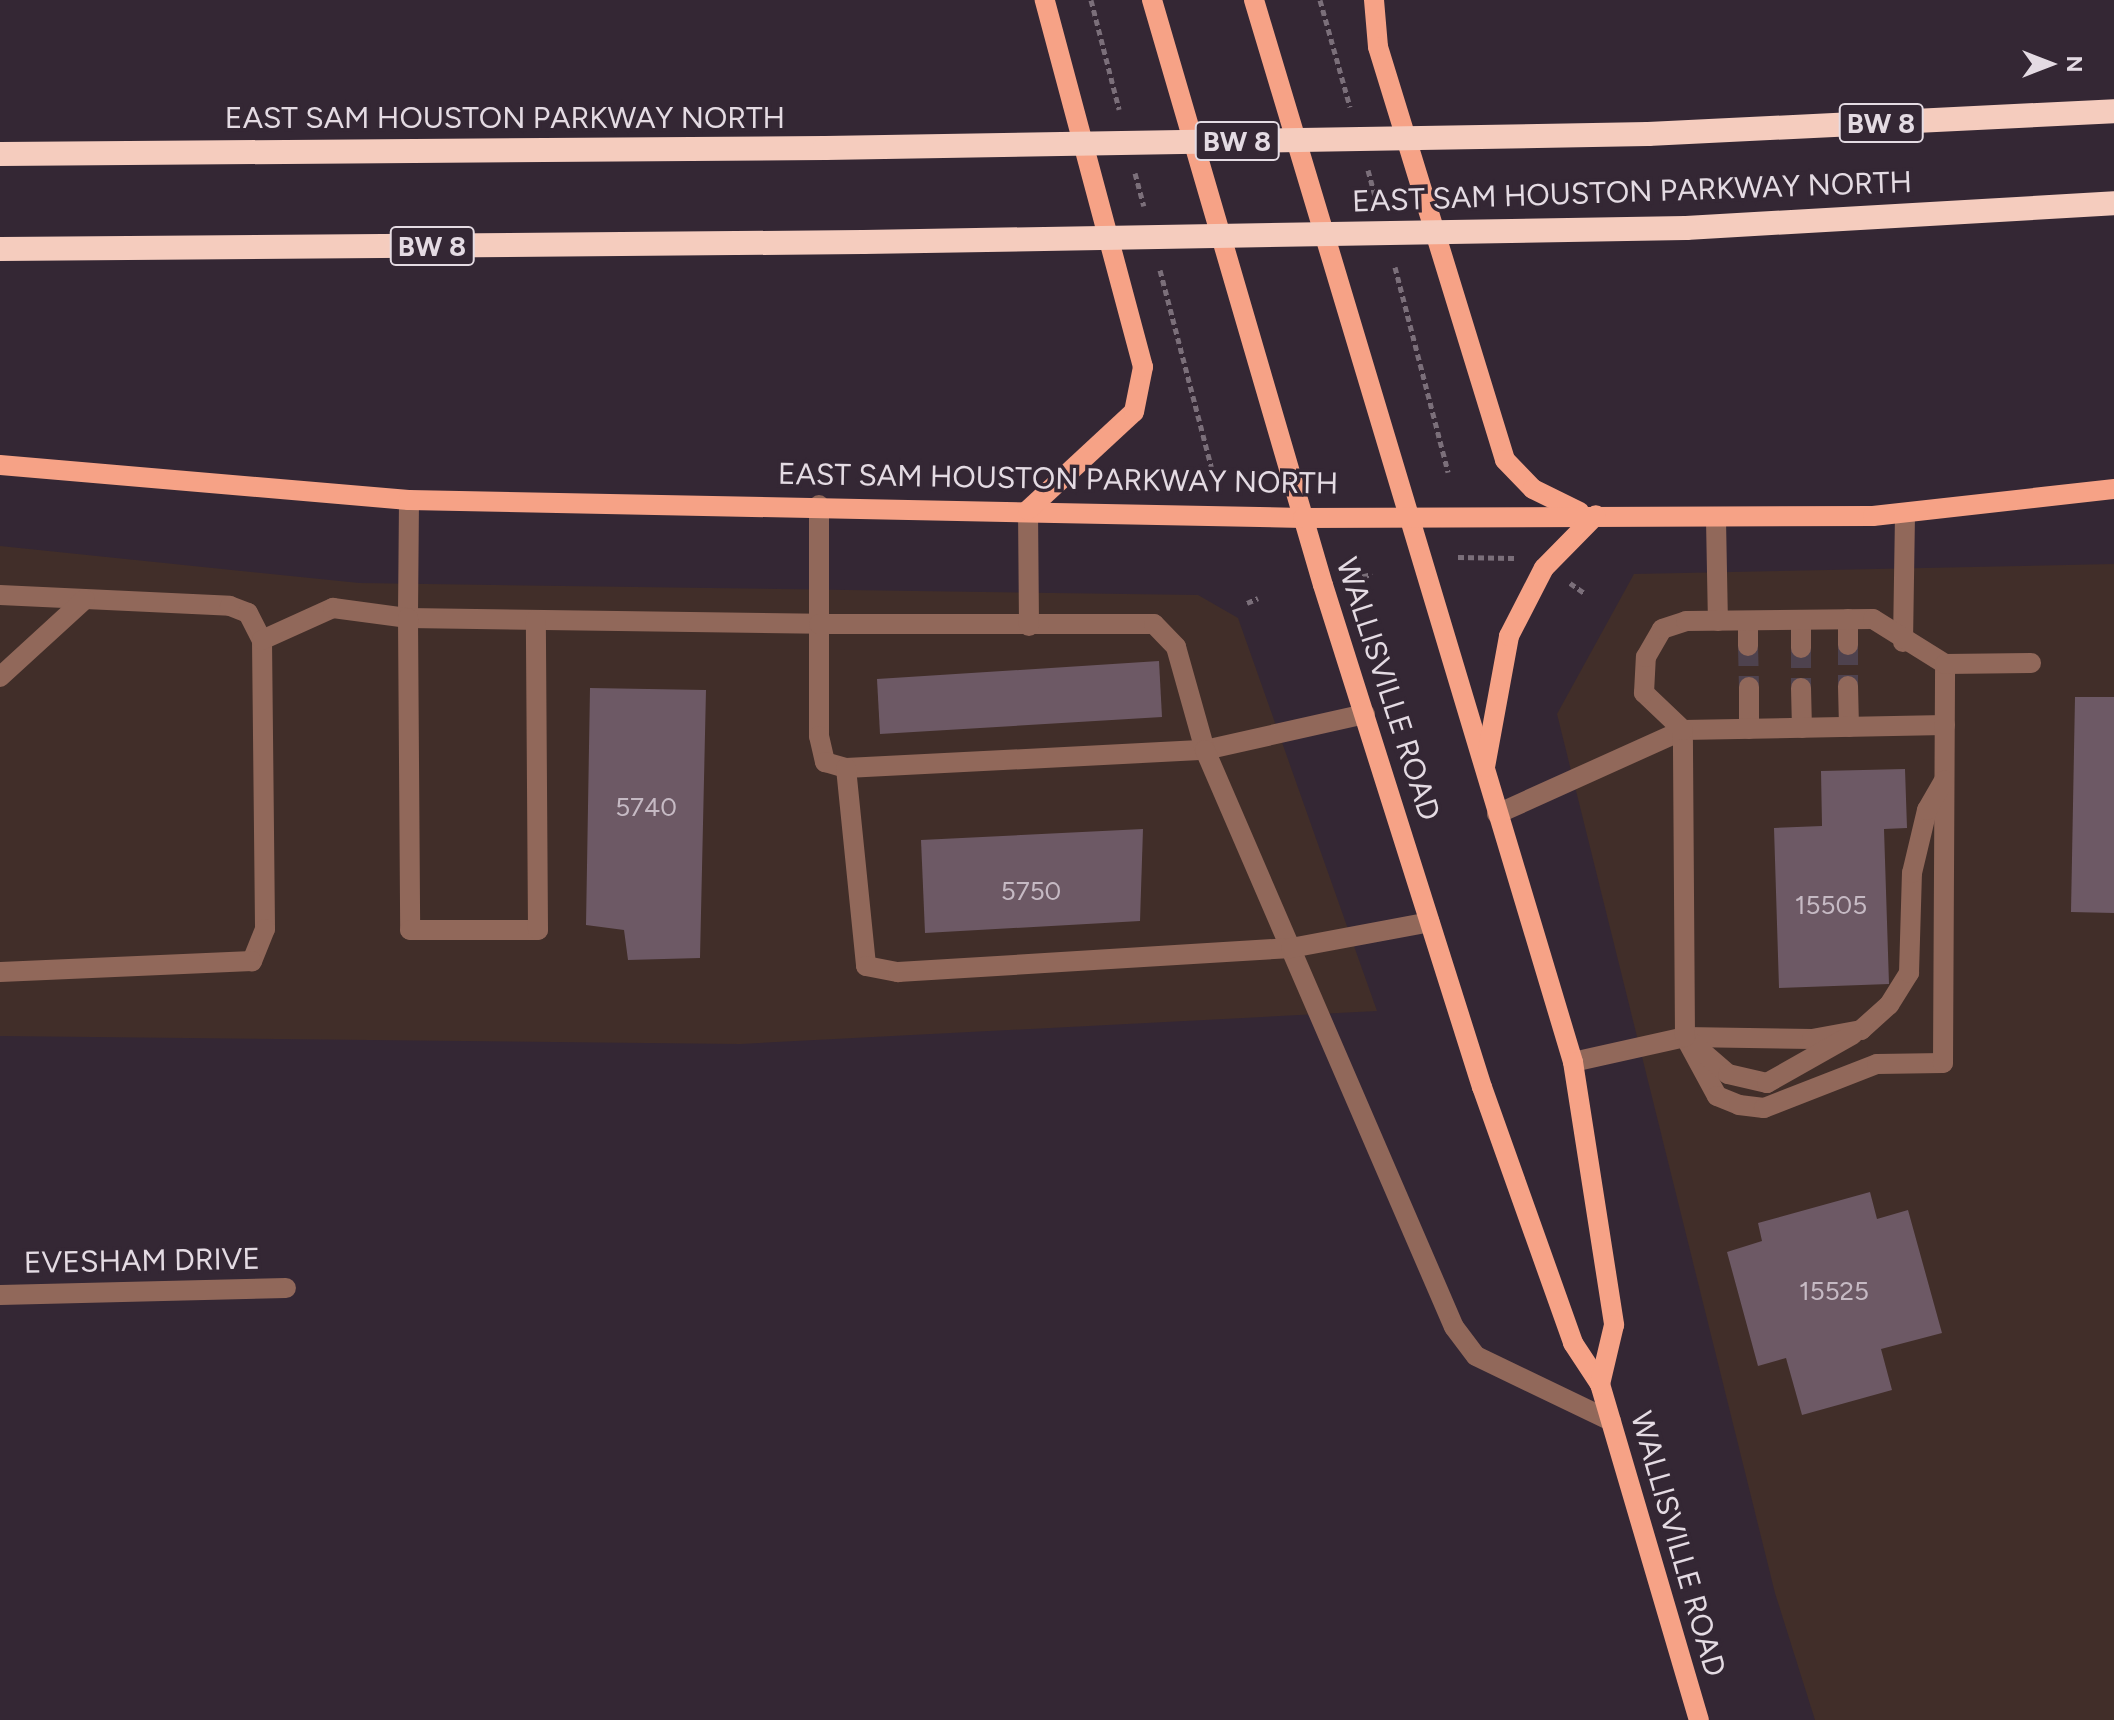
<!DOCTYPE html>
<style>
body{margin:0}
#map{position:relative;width:2114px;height:1720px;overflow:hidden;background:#342734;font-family:Figtree,sans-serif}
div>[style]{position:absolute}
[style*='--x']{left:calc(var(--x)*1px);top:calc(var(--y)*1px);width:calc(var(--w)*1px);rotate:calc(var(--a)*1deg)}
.commercial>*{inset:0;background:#412e29}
.building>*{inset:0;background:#6d5965}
.minor-tunnel>*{height:20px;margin-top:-10px;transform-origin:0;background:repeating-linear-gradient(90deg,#4e424e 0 20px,transparent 0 30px)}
.path>*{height:5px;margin-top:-2.5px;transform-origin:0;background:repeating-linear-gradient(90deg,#7b6f7a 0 6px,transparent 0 10px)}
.minor>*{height:20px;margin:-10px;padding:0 10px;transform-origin:10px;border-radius:10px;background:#91685a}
.major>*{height:20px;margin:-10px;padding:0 10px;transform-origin:10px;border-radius:10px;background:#f6a286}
.highway>*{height:24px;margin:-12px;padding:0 12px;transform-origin:12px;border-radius:12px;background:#f5ccbe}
.highway-bridge>*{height:24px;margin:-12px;padding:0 12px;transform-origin:12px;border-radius:12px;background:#f5ccbe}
span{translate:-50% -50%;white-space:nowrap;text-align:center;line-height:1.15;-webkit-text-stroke:7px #342734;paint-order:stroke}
.number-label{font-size:26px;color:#c6bac4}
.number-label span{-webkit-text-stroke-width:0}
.shield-label span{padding:2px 6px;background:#342734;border:2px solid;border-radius:6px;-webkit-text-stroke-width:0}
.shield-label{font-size:28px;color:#e4dbe3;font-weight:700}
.street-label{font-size:30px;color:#e4dbe3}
.north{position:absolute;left:2010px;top:24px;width:80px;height:80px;-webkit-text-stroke:6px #342734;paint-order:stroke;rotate:90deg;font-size:22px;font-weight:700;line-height:32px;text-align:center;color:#e4dbe3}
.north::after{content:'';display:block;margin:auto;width:28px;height:36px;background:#e4dbe3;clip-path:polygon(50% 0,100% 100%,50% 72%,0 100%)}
</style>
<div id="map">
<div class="commercial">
<i style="clip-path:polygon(0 546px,359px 583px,1198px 595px,1238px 618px,1377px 1011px,740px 1044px,0 1036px)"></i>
<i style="clip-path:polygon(2114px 564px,2114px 1720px,1815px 1720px,1775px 1593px,1557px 714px,1634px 574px)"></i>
</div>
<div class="building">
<i style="clip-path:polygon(1159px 661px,1162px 717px,880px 734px,877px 679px)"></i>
<i style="clip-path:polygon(590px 688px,706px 690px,700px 958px,628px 960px,624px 930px,586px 925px)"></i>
<i style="clip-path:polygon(2075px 697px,2114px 697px,2114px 913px,2071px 912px)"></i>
<i style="clip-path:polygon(1905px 769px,1907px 828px,1884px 829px,1889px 984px,1779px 988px,1774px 828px,1822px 826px,1821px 771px)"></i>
<i style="clip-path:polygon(1143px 829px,1140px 921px,925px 933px,921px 840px)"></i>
<i style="clip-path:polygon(1870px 1192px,1877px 1219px,1908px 1210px,1942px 1333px,1881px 1349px,1892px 1390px,1802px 1415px,1786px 1358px,1758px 1366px,1727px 1252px,1762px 1241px,1758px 1223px)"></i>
</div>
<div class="minor-tunnel">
<i style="--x:1848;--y:645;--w:41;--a:90"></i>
<i style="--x:1748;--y:646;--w:41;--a:88.6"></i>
<i style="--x:1801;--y:648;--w:40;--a:90"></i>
</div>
<div class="path">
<i style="--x:1091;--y:0;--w:113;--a:75.6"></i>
<i style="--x:1320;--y:0;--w:111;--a:74.3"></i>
<i style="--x:1368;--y:170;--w:30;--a:75"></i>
<i style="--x:1135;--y:173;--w:34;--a:75"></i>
<i style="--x:1395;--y:267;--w:212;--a:75.5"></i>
<i style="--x:1160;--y:270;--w:211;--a:75.4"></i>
<i style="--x:1458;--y:557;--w:56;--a:1"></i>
<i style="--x:1353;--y:579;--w:20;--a:-15"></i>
<i style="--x:1570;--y:583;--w:19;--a:35"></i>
<i style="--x:1247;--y:603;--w:12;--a:-24"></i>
</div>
<div class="minor">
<i style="--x:409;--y:500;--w:118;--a:90.5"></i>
<i style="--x:408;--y:618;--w:411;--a:0.8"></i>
<i style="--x:819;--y:624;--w:112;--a:90"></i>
<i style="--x:819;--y:736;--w:27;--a:77"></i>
<i style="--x:825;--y:762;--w:22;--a:16"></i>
<i style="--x:846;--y:768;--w:359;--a:-2.9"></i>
<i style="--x:1205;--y:750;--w:164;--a:-12.7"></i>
<i style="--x:819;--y:505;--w:119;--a:90"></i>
<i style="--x:819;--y:624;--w:335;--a:0"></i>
<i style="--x:1154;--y:624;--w:32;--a:46"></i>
<i style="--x:1176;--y:647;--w:107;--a:74.3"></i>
<i style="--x:1205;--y:750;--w:628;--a:66.66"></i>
<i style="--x:1454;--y:1327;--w:36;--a:53"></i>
<i style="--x:1476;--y:1356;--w:150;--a:25.7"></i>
<i style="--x:1028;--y:510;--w:116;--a:89.5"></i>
<i style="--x:1716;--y:520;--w:101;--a:88.9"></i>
<i style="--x:0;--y:595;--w:230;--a:2.7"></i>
<i style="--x:230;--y:606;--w:19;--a:21"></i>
<i style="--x:248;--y:613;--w:30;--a:63"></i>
<i style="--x:262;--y:640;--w:289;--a:89.4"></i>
<i style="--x:265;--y:929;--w:35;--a:112"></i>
<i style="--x:252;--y:961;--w:252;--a:177.5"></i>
<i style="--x:1848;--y:619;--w:26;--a:90"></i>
<i style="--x:1801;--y:620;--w:28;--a:90"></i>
<i style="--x:1748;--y:621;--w:25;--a:90"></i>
<i style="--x:262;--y:640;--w:78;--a:-24.3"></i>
<i style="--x:333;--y:608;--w:76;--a:7.6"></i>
<i style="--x:408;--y:618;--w:312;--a:89.6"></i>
<i style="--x:410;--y:930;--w:128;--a:0"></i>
<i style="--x:538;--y:930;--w:310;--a:-90.4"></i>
<i style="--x:1903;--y:642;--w:128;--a:-89.1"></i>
<i style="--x:0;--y:677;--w:115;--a:-42.5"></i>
<i style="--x:1848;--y:686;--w:41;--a:88.6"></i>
<i style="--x:1749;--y:687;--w:42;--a:90"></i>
<i style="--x:1801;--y:688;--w:40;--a:88.6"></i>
<i style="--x:846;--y:768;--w:199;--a:84.2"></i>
<i style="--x:866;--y:966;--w:33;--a:11"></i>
<i style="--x:898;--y:972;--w:394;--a:-3.5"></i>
<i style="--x:1291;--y:948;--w:141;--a:-10.6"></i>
<i style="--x:1497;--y:814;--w:204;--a:-24.3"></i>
<i style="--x:1683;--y:730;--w:262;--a:-1.1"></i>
<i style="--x:1685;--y:1037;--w:67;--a:61.5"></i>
<i style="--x:1717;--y:1096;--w:24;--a:22"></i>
<i style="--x:1739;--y:1105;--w:25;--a:7"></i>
<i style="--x:1764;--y:1108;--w:121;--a:-21.3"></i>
<i style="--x:1877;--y:1064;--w:66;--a:-0.9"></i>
<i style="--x:1943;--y:1063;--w:399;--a:-89.7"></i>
<i style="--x:1685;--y:1037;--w:127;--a:0.9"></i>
<i style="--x:1812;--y:1039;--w:50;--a:-10.4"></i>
<i style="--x:1861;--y:1030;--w:38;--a:-42"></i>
<i style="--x:1889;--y:1005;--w:38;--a:-58"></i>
<i style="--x:1909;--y:973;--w:100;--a:-88.3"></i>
<i style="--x:1912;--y:873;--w:65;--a:-76.6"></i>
<i style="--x:1927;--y:810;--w:34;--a:-60"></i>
<i style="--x:1691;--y:1042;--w:49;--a:40.9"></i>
<i style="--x:1728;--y:1074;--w:40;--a:13"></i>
<i style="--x:1767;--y:1083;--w:98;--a:-29.5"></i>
<i style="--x:1573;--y:1062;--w:115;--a:-12.6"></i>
<i style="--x:1685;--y:1037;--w:307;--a:-90.4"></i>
<i style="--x:1683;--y:730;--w:54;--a:-136.5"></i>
<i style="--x:1644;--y:693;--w:36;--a:-87"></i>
<i style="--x:1646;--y:657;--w:32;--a:-60"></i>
<i style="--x:1662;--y:629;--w:25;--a:-18"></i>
<i style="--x:1686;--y:621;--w:187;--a:-0.6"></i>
<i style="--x:1873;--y:619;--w:85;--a:32"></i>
<i style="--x:1945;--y:664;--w:86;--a:-0.7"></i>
<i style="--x:0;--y:1295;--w:286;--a:-1.4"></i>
</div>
<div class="major">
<i style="--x:1152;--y:0;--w:609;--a:73.71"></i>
<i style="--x:1323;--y:585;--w:527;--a:72.43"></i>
<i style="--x:1482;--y:1087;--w:272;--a:70.4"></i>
<i style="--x:1573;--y:1343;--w:49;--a:56.6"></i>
<i style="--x:1600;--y:1384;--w:350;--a:73.6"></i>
<i style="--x:1254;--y:0;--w:1109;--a:73.28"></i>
<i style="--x:1573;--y:1062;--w:266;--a:81.1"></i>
<i style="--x:1614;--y:1325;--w:61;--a:103.3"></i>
<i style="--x:1374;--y:0;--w:47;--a:85.1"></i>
<i style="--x:1378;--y:47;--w:432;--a:72.9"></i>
<i style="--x:1505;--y:460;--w:40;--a:46"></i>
<i style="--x:1533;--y:489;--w:52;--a:26.1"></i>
<i style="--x:0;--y:465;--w:410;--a:4.9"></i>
<i style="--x:409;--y:500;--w:894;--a:1.15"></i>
<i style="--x:1303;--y:518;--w:570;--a:-0.2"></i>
<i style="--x:1873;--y:516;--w:243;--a:-6.4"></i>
<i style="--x:1028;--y:510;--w:144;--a:-42.8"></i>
<i style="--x:1134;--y:412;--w:46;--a:-78.7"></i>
<i style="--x:1143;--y:367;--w:380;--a:-105"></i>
<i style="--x:1485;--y:767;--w:133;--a:-79.6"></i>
<i style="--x:1509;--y:636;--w:76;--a:-62.8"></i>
<i style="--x:1544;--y:568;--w:74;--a:-45.5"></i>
</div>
<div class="highway">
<i style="--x:1648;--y:134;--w:467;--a:-2.8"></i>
<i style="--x:0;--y:154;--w:825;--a:-0.42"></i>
<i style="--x:1686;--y:228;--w:429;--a:-3.3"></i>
<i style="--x:0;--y:249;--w:863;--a:-0.46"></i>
</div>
<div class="highway-bridge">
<i style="--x:825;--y:148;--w:823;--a:-0.97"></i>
<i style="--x:863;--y:242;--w:823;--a:-0.97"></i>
</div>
<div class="number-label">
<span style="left:646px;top:808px">5740</span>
<span style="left:1031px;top:892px">5750</span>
<span style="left:1831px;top:906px">15505</span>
<span style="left:1834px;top:1292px">15525</span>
</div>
<div class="shield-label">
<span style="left:1881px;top:123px">BW 8</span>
<span style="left:1237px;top:141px">BW 8</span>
<span style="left:432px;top:246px">BW 8</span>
</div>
<div class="street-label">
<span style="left:505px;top:118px">EAST SAM HOUSTON PARKWAY NORTH</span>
<span style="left:1632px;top:192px;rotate:-2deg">EAST SAM HOUSTON PARKWAY NORTH</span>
<span style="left:1058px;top:479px;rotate:1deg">EAST SAM HOUSTON PARKWAY NORTH</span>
<span style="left:1388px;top:689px;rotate:72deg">WALLISVILLE ROAD</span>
<span style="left:142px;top:1261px;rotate:-1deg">EVESHAM DRIVE</span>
<span style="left:1678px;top:1544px;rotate:74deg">WALLISVILLE ROAD</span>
</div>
<div class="north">N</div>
</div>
